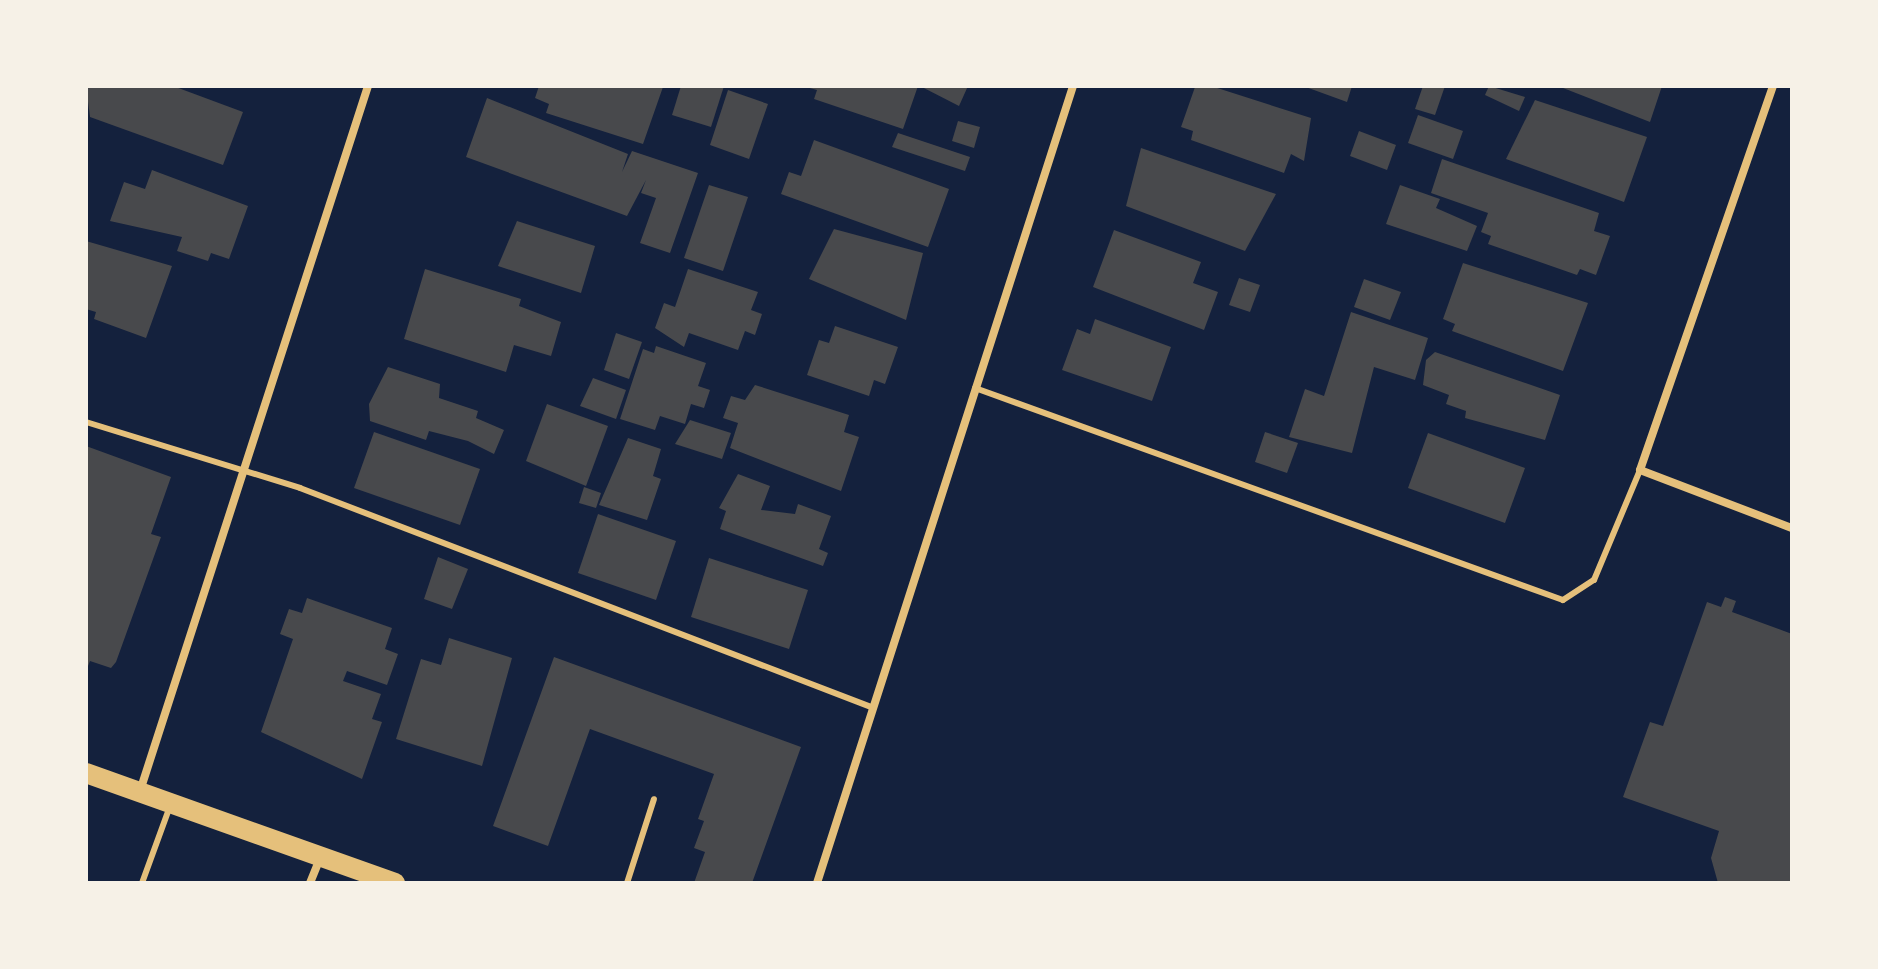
<!DOCTYPE html>
<style>
body{margin:0}
#map{position:relative;width:1878px;height:969px;overflow:hidden;background:#14213d;font-family:"Alegreya Sans",sans-serif}
div>[style]{position:absolute}
[style*='--x']{left:calc(var(--x)*1px);top:calc(var(--y)*1px);width:calc(var(--w)*1px);rotate:calc(var(--a)*1deg)}
.building>*{inset:0;background:#48494c}
.service>*{height:6px;margin:-3px;padding:0 3px;transform-origin:3px;border-radius:3px;background:#e5c07b}
.minor>*{height:8px;margin:-4px;padding:0 4px;transform-origin:4px;border-radius:4px;background:#e5c07b}
.primary>*{height:20px;margin:-10px;padding:0 10px;transform-origin:10px;border-radius:10px;background:#e5c07b}
span{translate:-50% -50%;white-space:nowrap;text-align:center;line-height:1.15;-webkit-text-stroke:7px #f6f1e7;paint-order:stroke}
.frame{position:absolute;inset:0;border:88px solid #f6f1e7;pointer-events:none}
</style>
<div id="map">
<div class="building">
<i style="clip-path:polygon(86px 86px,173px 86px,243px 112px,223px 165px,90px 117px)"></i>
<i style="clip-path:polygon(539px 86px,659px 86px,663px 87px,643px 144px,546px 113px,549px 104px,535px 98px)"></i>
<i style="clip-path:polygon(681px 86px,724px 86px,711px 127px,672px 115px)"></i>
<i style="clip-path:polygon(918px 86px,903px 129px,814px 99px,817px 90px,806px 87px)"></i>
<i style="clip-path:polygon(920px 86px,968px 86px,959px 106px)"></i>
<i style="clip-path:polygon(1211px 86px,1311px 118px,1304px 161px,1291px 154px,1284px 173px,1191px 140px,1193px 131px,1181px 127px,1195px 87px)"></i>
<i style="clip-path:polygon(1303px 86px,1352px 86px,1347px 102px)"></i>
<i style="clip-path:polygon(1423px 86px,1445px 86px,1435px 115px,1415px 109px)"></i>
<i style="clip-path:polygon(1489px 86px,1525px 97px,1519px 111px,1485px 95px)"></i>
<i style="clip-path:polygon(1558px 86px,1662px 86px,1650px 122px)"></i>
<i style="clip-path:polygon(728px 90px,768px 104px,749px 159px,710px 145px)"></i>
<i style="clip-path:polygon(487px 98px,628px 154px,622px 172px,632px 151px,698px 173px,670px 253px,640px 243px,656px 198px,641px 193px,646px 180px,627px 216px,466px 157px)"></i>
<i style="clip-path:polygon(1535px 100px,1647px 137px,1624px 202px,1506px 159px)"></i>
<i style="clip-path:polygon(1418px 115px,1463px 131px,1453px 159px,1408px 143px)"></i>
<i style="clip-path:polygon(958px 121px,980px 127px,974px 148px,952px 141px)"></i>
<i style="clip-path:polygon(1359px 131px,1396px 145px,1387px 170px,1350px 156px)"></i>
<i style="clip-path:polygon(898px 133px,970px 157px,965px 171px,892px 147px)"></i>
<i style="clip-path:polygon(814px 140px,949px 189px,928px 247px,781px 194px,789px 172px,801px 176px)"></i>
<i style="clip-path:polygon(1141px 148px,1276px 194px,1245px 251px,1126px 206px)"></i>
<i style="clip-path:polygon(1442px 159px,1599px 213px,1594px 231px,1610px 236px,1596px 275px,1580px 269px,1577px 275px,1488px 244px,1491px 236px,1481px 232px,1488px 213px,1431px 193px)"></i>
<i style="clip-path:polygon(152px 170px,248px 206px,229px 259px,211px 253px,208px 261px,177px 251px,182px 237px,110px 221px,124px 182px,145px 189px)"></i>
<i style="clip-path:polygon(709px 185px,748px 197px,723px 271px,684px 258px)"></i>
<i style="clip-path:polygon(1400px 185px,1440px 199px,1436px 208px,1477px 226px,1467px 251px,1386px 224px)"></i>
<i style="clip-path:polygon(517px 221px,595px 246px,581px 293px,498px 266px)"></i>
<i style="clip-path:polygon(834px 229px,923px 253px,906px 320px,809px 279px)"></i>
<i style="clip-path:polygon(1114px 230px,1201px 262px,1193px 283px,1218px 292px,1204px 330px,1093px 287px)"></i>
<i style="clip-path:polygon(86px 241px,172px 266px,146px 338px,94px 319px,96px 312px,86px 309px)"></i>
<i style="clip-path:polygon(1463px 263px,1588px 303px,1563px 371px,1452px 331px,1455px 324px,1443px 319px)"></i>
<i style="clip-path:polygon(425px 269px,521px 299px,519px 306px,561px 322px,551px 356px,514px 345px,506px 372px,404px 339px)"></i>
<i style="clip-path:polygon(688px 269px,758px 292px,751px 310px,762px 314px,755px 335px,745px 331px,738px 350px,689px 333px,684px 347px,655px 328px,664px 303px,675px 307px)"></i>
<i style="clip-path:polygon(1239px 278px,1260px 285px,1250px 312px,1229px 305px)"></i>
<i style="clip-path:polygon(1364px 279px,1401px 292px,1390px 320px,1354px 307px)"></i>
<i style="clip-path:polygon(1351px 312px,1428px 338px,1415px 380px,1374px 367px,1352px 453px,1289px 437px,1305px 389px,1324px 396px)"></i>
<i style="clip-path:polygon(1095px 319px,1171px 347px,1152px 401px,1062px 370px,1077px 329px,1090px 334px)"></i>
<i style="clip-path:polygon(835px 326px,898px 347px,885px 384px,874px 380px,869px 396px,807px 375px,819px 340px,829px 343px)"></i>
<i style="clip-path:polygon(616px 333px,642px 342px,629px 379px,604px 370px)"></i>
<i style="clip-path:polygon(656px 346px,706px 363px,698px 386px,710px 390px,704px 408px,691px 404px,685px 424px,660px 416px,655px 430px,620px 419px,643px 349px,654px 353px)"></i>
<i style="clip-path:polygon(1435px 352px,1560px 395px,1545px 440px,1465px 418px,1466px 411px,1446px 404px,1449px 395px,1423px 385px,1426px 360px)"></i>
<i style="clip-path:polygon(388px 367px,440px 384px,439px 398px,478px 411px,476px 418px,504px 430px,494px 454px,468px 441px,429px 431px,426px 440px,370px 421px,369px 404px)"></i>
<i style="clip-path:polygon(593px 378px,626px 390px,616px 419px,580px 406px)"></i>
<i style="clip-path:polygon(755px 385px,849px 415px,844px 432px,859px 437px,841px 491px,730px 448px,738px 423px,723px 418px,731px 396px,745px 400px)"></i>
<i style="clip-path:polygon(547px 404px,608px 426px,586px 486px,526px 461px)"></i>
<i style="clip-path:polygon(690px 420px,731px 433px,722px 459px,675px 444px)"></i>
<i style="clip-path:polygon(374px 432px,480px 469px,460px 525px,354px 488px)"></i>
<i style="clip-path:polygon(1265px 432px,1298px 443px,1287px 473px,1255px 462px)"></i>
<i style="clip-path:polygon(1428px 433px,1525px 468px,1505px 523px,1408px 488px)"></i>
<i style="clip-path:polygon(628px 438px,661px 449px,653px 476px,661px 479px,647px 520px,599px 505px)"></i>
<i style="clip-path:polygon(86px 446px,171px 477px,151px 534px,161px 537px,116px 662px,111px 668px,90px 661px,86px 671px)"></i>
<i style="clip-path:polygon(738px 474px,770px 486px,761px 510px,795px 514px,798px 504px,831px 516px,819px 549px,828px 553px,823px 566px,720px 529px,726px 511px,719px 508px)"></i>
<i style="clip-path:polygon(584px 487px,601px 493px,596px 508px,579px 503px)"></i>
<i style="clip-path:polygon(598px 514px,676px 541px,656px 600px,578px 573px)"></i>
<i style="clip-path:polygon(438px 557px,468px 569px,452px 609px,424px 599px)"></i>
<i style="clip-path:polygon(709px 558px,808px 590px,789px 649px,691px 617px)"></i>
<i style="clip-path:polygon(1725px 597px,1736px 601px,1732px 612px,1792px 634px,1792px 883px,1718px 883px,1711px 858px,1719px 831px,1623px 797px,1650px 722px,1663px 726px,1707px 602px,1721px 607px)"></i>
<i style="clip-path:polygon(307px 598px,392px 628px,385px 649px,398px 654px,387px 685px,347px 671px,343px 681px,381px 694px,372px 719px,382px 722px,362px 779px,261px 732px,293px 639px,280px 634px,289px 609px,302px 613px)"></i>
<i style="clip-path:polygon(449px 638px,512px 658px,482px 766px,396px 739px,421px 659px,441px 665px)"></i>
<i style="clip-path:polygon(554px 657px,801px 747px,752px 883px,694px 883px,705px 852px,694px 848px,704px 821px,698px 819px,714px 774px,590px 729px,548px 846px,493px 826px)"></i>
</div>
<div class="service">
<i style="--x:975;--y:388;--w:625;--a:19.83"></i>
<i style="--x:1563;--y:600;--w:37;--a:-33"></i>
<i style="--x:1594;--y:580;--w:119;--a:-67.3"></i>
<i style="--x:86;--y:422;--w:224;--a:17.1"></i>
<i style="--x:300;--y:488;--w:612;--a:20.98"></i>
<i style="--x:142;--y:883;--w:82;--a:-70"></i>
<i style="--x:627;--y:883;--w:88;--a:-72.2"></i>
</div>
<div class="minor">
<i style="--x:1773;--y:86;--w:406;--a:109.1"></i>
<i style="--x:1640;--y:470;--w:163;--a:20.9"></i>
<i style="--x:140;--y:791;--w:741;--a:-72.08"></i>
<i style="--x:310;--y:883;--w:27;--a:-68"></i>
<i style="--x:817;--y:883;--w:837;--a:-72.19"></i>
</div>
<div class="primary">
<i style="--x:86;--y:773;--w:328;--a:19.6"></i>
</div>
<div class="frame"></div>
</div>
